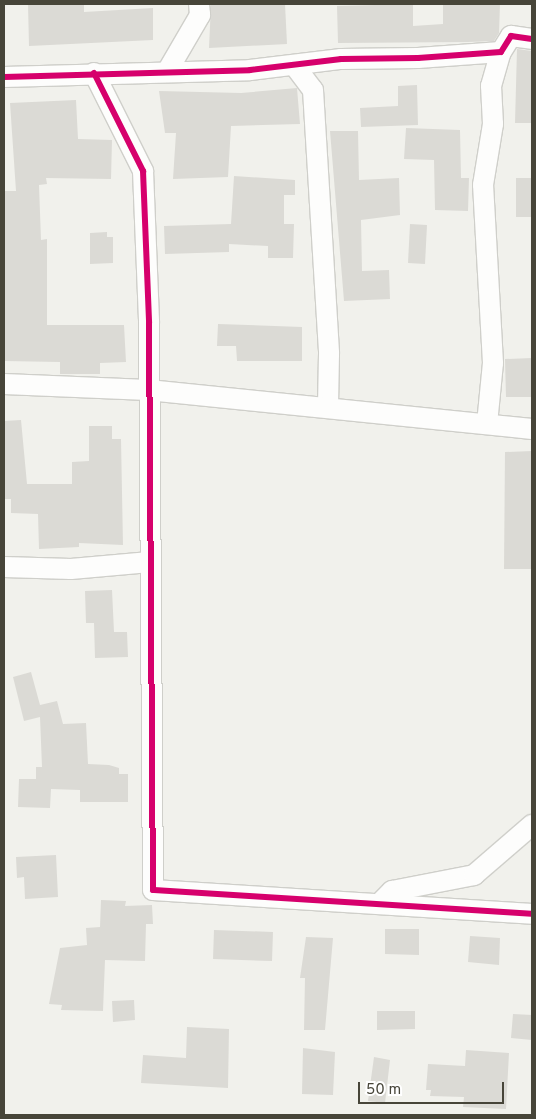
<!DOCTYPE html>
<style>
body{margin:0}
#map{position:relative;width:536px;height:1119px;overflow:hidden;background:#f1f1ec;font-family:Overpass,sans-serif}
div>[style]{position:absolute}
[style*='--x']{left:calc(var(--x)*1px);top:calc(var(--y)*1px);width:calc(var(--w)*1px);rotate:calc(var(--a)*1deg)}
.building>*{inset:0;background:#dbdad5}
.roads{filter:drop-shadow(1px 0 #cfcfca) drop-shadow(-1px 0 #cfcfca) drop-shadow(0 1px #cfcfca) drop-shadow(0 -1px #cfcfca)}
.minor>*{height:20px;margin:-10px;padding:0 10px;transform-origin:10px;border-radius:10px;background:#fdfdfc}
.cycleway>*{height:6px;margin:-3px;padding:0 3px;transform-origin:3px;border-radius:3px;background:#d6006c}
span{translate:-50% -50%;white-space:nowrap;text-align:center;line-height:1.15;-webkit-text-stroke:4px #fff;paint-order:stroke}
.frame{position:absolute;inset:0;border:5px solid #474539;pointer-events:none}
.scale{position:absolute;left:358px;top:1082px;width:146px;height:22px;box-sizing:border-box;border:2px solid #474539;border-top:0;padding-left:6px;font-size:15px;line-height:18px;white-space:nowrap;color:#474539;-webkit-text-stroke:4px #fff;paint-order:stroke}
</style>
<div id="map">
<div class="building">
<i style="clip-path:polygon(28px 4px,84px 4px,84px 12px,153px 8px,153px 40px,29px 46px)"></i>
<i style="clip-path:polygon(211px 4px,285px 4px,287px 44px,209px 48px)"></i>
<i style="clip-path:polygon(413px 4px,413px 26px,443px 24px,443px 4px,500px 4px,499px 33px,494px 41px,468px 42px,338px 43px,337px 6px)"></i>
<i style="clip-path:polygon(517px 49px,532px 51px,532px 123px,515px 123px)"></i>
<i style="clip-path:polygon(417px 85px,418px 125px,361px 127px,360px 108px,398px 106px,398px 86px)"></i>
<i style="clip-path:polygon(297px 88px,300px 124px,231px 126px,228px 177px,173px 179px,176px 133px,165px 133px,159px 91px,241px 93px)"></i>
<i style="clip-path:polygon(76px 100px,78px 139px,112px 140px,111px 179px,46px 178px,47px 184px,39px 185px,41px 240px,47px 239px,47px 325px,124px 325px,126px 362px,100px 363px,100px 374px,60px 374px,60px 362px,4px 361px,4px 191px,16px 191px,10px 103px)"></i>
<i style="clip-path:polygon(406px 128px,460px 130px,461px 178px,469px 178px,468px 211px,435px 210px,434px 160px,404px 159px)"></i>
<i style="clip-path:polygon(330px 131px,358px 131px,359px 180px,399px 178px,400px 215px,361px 220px,362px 271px,389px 270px,390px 299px,344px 301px)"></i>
<i style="clip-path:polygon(234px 176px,295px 180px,295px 195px,284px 195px,284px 224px,294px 224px,293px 258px,268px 258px,268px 246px,229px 244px,229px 252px,165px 254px,164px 226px,231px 224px)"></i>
<i style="clip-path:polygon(516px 178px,532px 178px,532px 217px,516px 217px)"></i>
<i style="clip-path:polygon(410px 224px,427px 225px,425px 264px,408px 263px)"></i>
<i style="clip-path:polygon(107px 232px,107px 237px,113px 237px,113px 263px,90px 264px,90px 233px)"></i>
<i style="clip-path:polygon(218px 324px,302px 327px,302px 361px,237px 361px,236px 346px,217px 346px)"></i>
<i style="clip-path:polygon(532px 358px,532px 397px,506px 397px,505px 359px)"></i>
<i style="clip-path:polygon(21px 420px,27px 484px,72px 484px,72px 462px,89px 461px,89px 426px,112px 426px,112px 439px,121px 439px,123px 545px,79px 543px,79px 547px,39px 549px,38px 514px,11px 513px,11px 499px,5px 499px,4px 494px,4px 421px)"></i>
<i style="clip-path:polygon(532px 451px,532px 569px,504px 569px,505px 452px)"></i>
<i style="clip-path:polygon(112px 590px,114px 632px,127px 632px,128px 657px,95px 658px,94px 623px,86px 623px,85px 591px)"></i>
<i style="clip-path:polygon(31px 672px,40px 705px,57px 701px,63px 724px,86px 723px,88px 764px,109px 765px,119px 768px,119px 774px,128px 774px,128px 802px,80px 802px,80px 790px,51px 789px,50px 808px,18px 807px,19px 779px,36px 779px,36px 767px,42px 767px,40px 717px,24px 721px,13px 677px)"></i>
<i style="clip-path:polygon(56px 855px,58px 897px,25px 899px,24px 877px,17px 878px,16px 857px)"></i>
<i style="clip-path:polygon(101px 900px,126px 901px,125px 906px,152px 905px,153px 924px,146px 924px,145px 961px,105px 960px,103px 1011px,61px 1010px,62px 1005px,49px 1004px,60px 948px,87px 945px,86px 928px,100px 927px)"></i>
<i style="clip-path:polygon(385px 929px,419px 929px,419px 955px,385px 954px)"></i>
<i style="clip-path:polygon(214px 930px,273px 932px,272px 961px,213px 959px)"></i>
<i style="clip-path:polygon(470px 936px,500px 938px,499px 965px,468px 962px)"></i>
<i style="clip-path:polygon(306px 937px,333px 938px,325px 1030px,304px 1030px,305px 978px,300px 978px)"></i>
<i style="clip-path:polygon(134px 1000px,135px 1020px,113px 1022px,112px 1001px)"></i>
<i style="clip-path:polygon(377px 1011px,415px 1011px,415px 1029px,377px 1030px)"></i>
<i style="clip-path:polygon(513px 1014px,532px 1015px,532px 1040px,511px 1038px)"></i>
<i style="clip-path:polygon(187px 1027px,229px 1029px,228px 1088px,141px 1083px,143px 1055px,186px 1058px)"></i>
<i style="clip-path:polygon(303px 1048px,335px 1052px,333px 1095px,302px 1094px)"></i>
<i style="clip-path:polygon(466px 1050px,509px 1053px,506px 1109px,463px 1107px,464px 1097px,430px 1096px,431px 1090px,426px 1090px,428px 1064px,465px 1066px)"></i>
<i style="clip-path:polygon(374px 1057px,390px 1060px,385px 1103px,368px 1101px)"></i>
</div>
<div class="roads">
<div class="minor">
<i style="--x:294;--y:65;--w:31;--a:53"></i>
<i style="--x:313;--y:90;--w:264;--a:86.5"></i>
<i style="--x:329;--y:354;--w:54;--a:91.1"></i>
<i style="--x:168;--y:70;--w:64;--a:-59.8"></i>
<i style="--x:200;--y:15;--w:11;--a:-95"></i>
<i style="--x:94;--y:73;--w:110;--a:63.4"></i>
<i style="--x:143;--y:171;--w:152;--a:87.7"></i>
<i style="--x:149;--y:323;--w:567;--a:89.6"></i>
<i style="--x:153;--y:890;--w:380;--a:3.6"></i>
<i style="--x:4;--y:77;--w:246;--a:-1.6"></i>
<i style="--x:250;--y:70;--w:92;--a:-6.9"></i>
<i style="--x:341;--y:59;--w:77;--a:-0.7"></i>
<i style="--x:418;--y:58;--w:83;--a:-4.1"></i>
<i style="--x:501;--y:52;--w:19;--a:-58"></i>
<i style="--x:511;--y:36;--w:21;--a:8"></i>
<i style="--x:4;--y:384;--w:144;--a:2.4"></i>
<i style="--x:148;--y:390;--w:386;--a:5.8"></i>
<i style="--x:487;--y:424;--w:61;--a:-84.4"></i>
<i style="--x:493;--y:363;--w:178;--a:-93.2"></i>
<i style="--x:483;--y:185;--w:62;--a:-80.7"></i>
<i style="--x:493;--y:124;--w:38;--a:-93"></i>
<i style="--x:491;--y:86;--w:35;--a:-74"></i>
<i style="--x:4;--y:567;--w:67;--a:1.7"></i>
<i style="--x:71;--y:569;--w:79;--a:-5.1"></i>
<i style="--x:381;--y:902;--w:16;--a:-45"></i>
<i style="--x:392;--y:891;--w:84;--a:-11"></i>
<i style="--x:474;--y:875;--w:77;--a:-40.8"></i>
</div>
</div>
<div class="cycleway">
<i style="--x:94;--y:73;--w:110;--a:63.4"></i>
<i style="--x:143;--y:171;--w:152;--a:87.7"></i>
<i style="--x:149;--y:323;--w:567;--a:89.6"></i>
<i style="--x:153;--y:890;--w:380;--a:3.6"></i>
<i style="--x:4;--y:77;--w:246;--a:-1.6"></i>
<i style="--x:250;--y:70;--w:92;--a:-6.9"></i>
<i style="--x:341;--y:59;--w:77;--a:-0.7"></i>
<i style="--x:418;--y:58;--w:83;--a:-4.1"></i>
<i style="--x:501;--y:52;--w:19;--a:-58"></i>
<i style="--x:511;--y:36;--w:21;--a:8"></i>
</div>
<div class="frame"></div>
<div class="scale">50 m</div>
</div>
